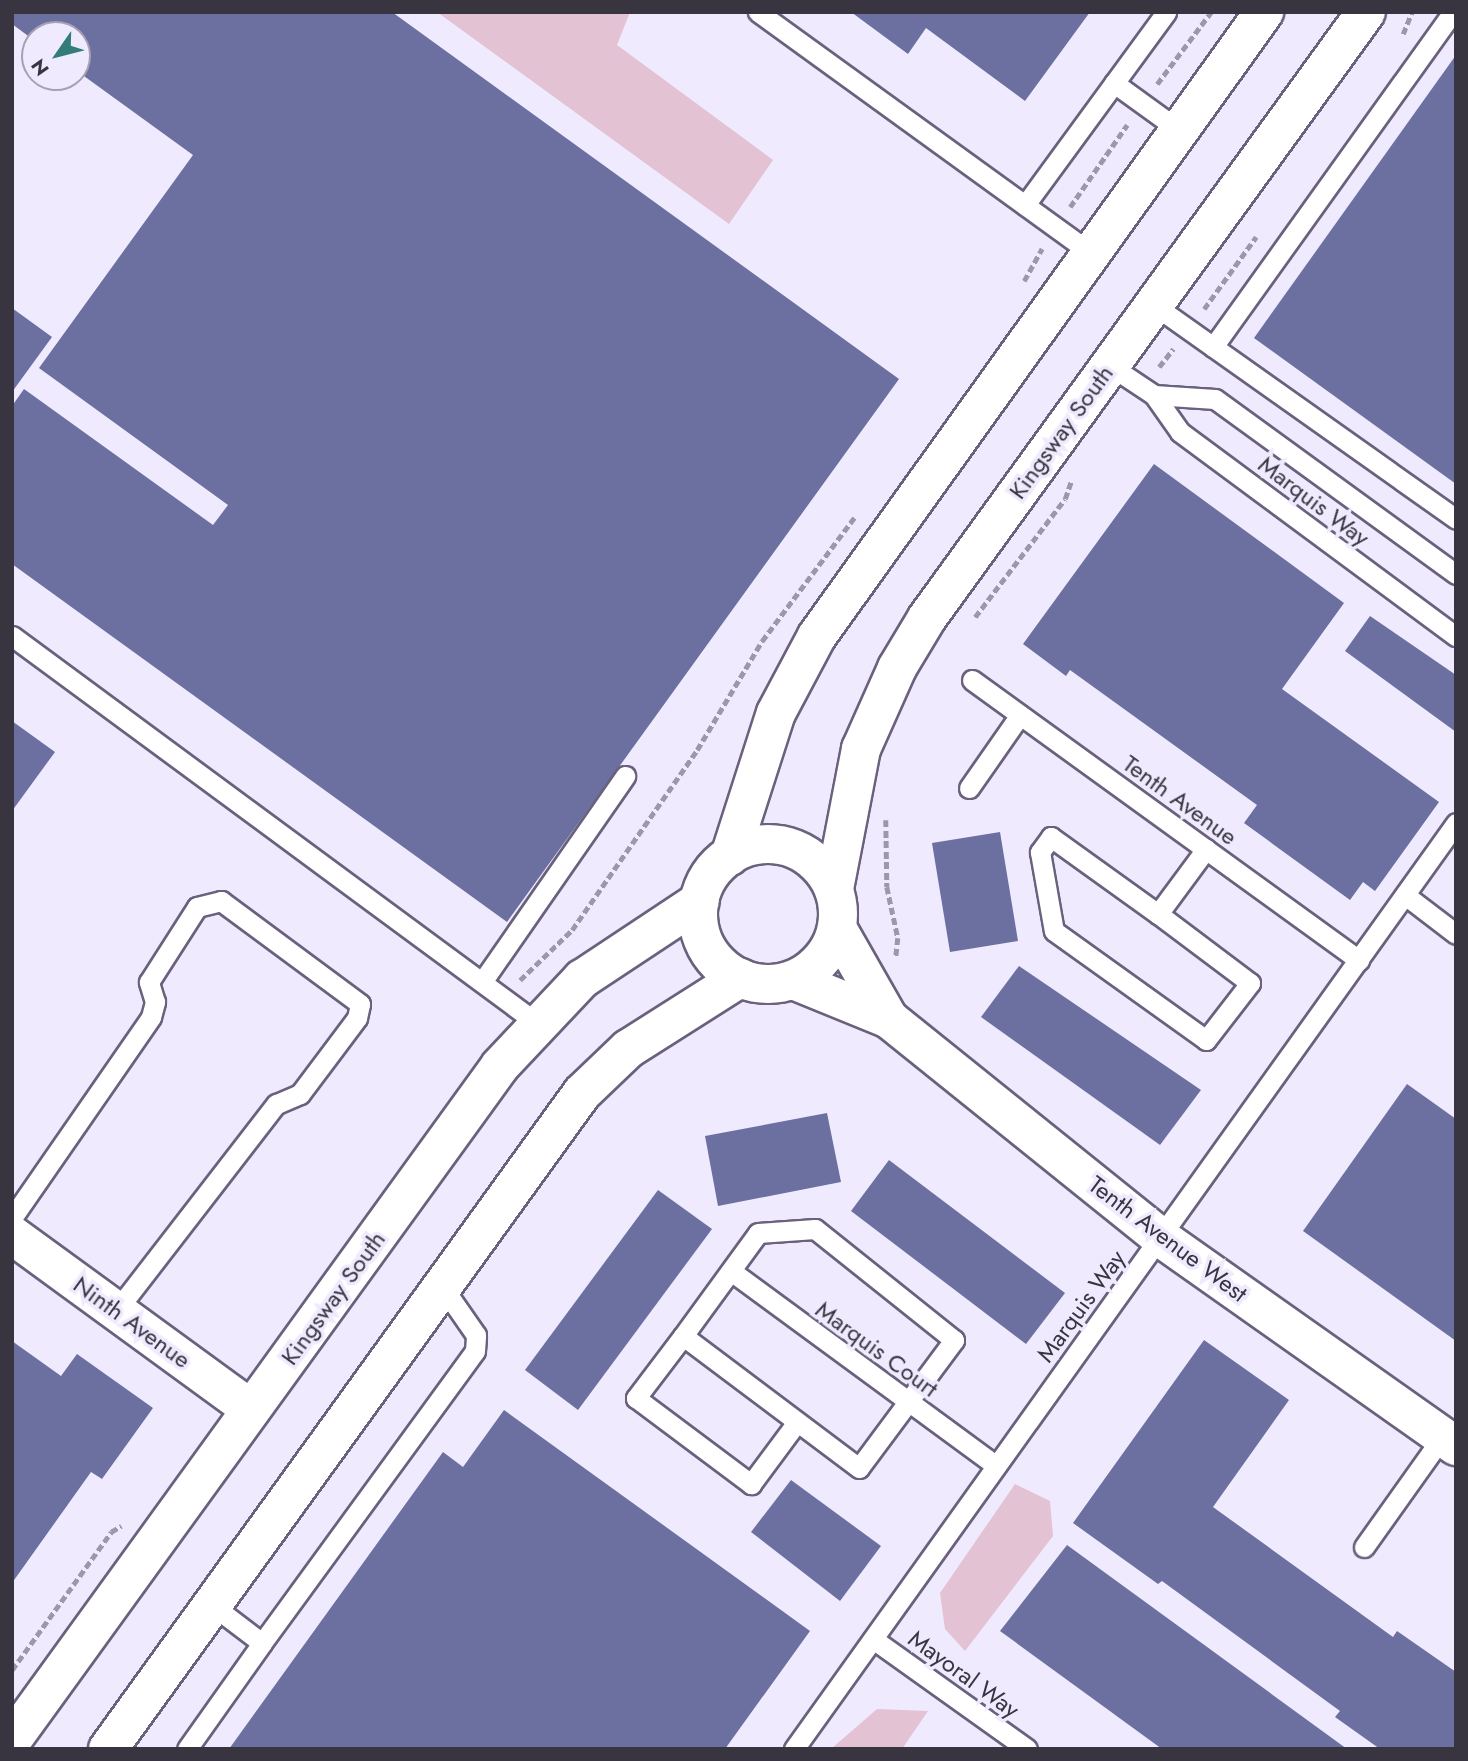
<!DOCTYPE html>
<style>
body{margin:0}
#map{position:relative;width:1468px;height:1761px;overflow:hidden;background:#f0eafe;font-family:Jost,sans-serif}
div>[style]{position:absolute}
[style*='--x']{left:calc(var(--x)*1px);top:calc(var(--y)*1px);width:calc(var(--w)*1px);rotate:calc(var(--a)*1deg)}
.green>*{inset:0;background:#e3c2d4}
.building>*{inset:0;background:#6b70a0}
.path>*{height:4.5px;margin-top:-2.25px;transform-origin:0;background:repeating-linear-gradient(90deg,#9d98a8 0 7px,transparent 0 10.5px)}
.roads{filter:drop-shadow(2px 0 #6a617d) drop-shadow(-2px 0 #6a617d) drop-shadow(0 2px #6a617d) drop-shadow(0 -2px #6a617d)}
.lane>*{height:19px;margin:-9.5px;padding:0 9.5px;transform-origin:9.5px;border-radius:9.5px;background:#fff}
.street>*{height:38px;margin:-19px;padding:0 19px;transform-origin:19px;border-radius:19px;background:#fff}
.secondary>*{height:38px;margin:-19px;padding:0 19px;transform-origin:19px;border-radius:19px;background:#fff}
.secondary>.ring{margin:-19px;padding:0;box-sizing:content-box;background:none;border:38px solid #fff;border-radius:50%}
span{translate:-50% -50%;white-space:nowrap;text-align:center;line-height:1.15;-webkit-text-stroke:7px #f0eafe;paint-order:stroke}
.street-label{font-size:24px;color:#383440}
.frame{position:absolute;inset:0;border:14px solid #383440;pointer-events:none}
.north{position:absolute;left:21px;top:21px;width:70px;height:70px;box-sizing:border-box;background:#f0eafe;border:2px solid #a6a1b2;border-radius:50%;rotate:235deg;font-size:19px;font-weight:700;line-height:28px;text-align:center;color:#383440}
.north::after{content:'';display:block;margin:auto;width:24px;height:32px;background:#337c7a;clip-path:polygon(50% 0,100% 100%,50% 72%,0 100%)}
</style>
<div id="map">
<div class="green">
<i style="clip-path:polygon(437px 12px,630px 12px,617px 45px,773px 160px,729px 224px)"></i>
<i style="clip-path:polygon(1015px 1484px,1050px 1501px,1053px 1536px,965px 1651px,945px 1629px,940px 1593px)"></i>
<i style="clip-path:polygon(877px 1709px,928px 1711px,902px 1749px,831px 1749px)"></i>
</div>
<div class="building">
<i style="clip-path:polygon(12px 12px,392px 12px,899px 379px,507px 922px,12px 564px,12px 406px,24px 389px,213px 525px,228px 505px,39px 368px,193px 155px,77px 71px,77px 35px,35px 35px,35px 41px,12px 24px)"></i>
<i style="clip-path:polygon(851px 12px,1090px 12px,1025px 101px,926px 28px,908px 54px)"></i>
<i style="clip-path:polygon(1456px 55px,1456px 484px,1254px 338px)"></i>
<i style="clip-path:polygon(12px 308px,52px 337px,12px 392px)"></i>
<i style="clip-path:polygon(1154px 464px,1344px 603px,1282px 689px,1439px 802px,1375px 891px,1363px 882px,1350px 900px,1244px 823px,1257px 805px,1070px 670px,1066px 676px,1023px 644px)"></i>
<i style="clip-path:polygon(1370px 616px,1456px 675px,1456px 732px,1345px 651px)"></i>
<i style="clip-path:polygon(12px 721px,55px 752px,12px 811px)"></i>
<i style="clip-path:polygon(1000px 832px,1018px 941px,950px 952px,932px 843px)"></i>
<i style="clip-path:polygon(1019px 966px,1201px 1090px,1160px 1145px,981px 1017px)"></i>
<i style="clip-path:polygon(1407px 1084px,1456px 1119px,1456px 1341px,1303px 1231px)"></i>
<i style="clip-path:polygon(827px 1113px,841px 1182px,718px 1206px,705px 1136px)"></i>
<i style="clip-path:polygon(889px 1160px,1065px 1293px,1026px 1344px,851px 1211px)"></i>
<i style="clip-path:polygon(658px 1190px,712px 1229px,578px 1410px,525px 1370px)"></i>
<i style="clip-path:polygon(1204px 1340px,1289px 1400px,1213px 1507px,1393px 1637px,1397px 1631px,1456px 1672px,1456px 1749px,1380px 1749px,1335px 1717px,1340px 1711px,1162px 1581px,1158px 1584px,1073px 1523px)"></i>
<i style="clip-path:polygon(12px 1341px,61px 1376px,77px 1354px,153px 1408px,102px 1479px,91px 1472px,12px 1583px)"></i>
<i style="clip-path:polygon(504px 1410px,810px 1631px,725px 1749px,229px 1749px,443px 1452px,463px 1467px)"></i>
<i style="clip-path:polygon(791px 1480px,881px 1546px,840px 1601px,751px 1532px)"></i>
<i style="clip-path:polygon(1067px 1545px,1347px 1749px,1162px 1749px,1000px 1631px)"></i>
</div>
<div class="path">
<i style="--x:1403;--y:34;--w:24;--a:-68"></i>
<i style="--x:1157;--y:84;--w:90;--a:-53.1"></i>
<i style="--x:1070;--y:207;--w:100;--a:-55.2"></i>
<i style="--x:1024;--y:281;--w:37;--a:-61"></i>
<i style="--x:1204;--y:309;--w:89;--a:-54.2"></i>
<i style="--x:1159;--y:367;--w:23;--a:-52"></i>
<i style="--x:975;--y:617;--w:148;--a:-52.7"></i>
<i style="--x:1065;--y:499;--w:18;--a:-71"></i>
<i style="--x:886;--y:820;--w:67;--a:89.1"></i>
<i style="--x:887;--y:887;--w:52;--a:77.8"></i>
<i style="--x:898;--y:938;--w:19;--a:96"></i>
<i style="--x:520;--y:980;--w:72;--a:-43.9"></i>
<i style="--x:572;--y:930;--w:219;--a:-55.2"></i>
<i style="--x:697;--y:750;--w:127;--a:-59.2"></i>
<i style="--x:762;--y:641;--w:154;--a:-53.2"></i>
<i style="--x:12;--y:1670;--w:170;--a:-54.3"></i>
<i style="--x:111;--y:1532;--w:12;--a:-31"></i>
</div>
<div class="roads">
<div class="lane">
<i style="--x:758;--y:12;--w:411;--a:35.9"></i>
<i style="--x:1114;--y:83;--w:80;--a:35.9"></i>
<i style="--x:1025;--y:205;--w:239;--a:-53.8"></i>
<i style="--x:1154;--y:305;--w:370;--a:35.3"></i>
<i style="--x:1213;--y:347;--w:412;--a:-54.4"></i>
<i style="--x:1109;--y:365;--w:54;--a:33.7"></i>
<i style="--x:1154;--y:395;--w:61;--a:3.8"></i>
<i style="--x:1215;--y:399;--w:298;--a:36"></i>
<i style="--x:1154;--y:395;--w:45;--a:54.9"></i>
<i style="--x:1180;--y:432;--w:343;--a:36.5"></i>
<i style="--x:12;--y:636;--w:652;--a:36.4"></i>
<i style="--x:972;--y:680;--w:478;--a:35.9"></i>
<i style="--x:969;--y:788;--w:89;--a:-55.1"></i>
<i style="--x:1405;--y:895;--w:64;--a:37.4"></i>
<i style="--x:1158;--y:914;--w:132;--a:-144.3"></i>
<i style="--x:1051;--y:837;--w:19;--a:126"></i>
<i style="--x:1040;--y:852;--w:80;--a:80"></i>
<i style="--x:1054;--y:931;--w:187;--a:35.6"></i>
<i style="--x:1206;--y:1040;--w:72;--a:-52.3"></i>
<i style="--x:1250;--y:983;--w:115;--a:-143.1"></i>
<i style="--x:1158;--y:914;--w:81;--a:-53.6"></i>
<i style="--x:482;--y:982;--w:251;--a:-55.2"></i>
<i style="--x:12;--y:1218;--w:244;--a:-55.3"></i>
<i style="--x:151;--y:1017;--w:16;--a:-75"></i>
<i style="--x:155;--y:1002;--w:21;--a:-107"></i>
<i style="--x:149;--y:982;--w:89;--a:-57.4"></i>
<i style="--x:197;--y:907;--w:25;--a:-14"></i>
<i style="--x:221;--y:901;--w:173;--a:36.5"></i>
<i style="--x:360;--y:1004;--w:14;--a:102"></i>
<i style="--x:357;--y:1018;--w:95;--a:126.9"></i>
<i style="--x:300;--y:1094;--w:26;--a:157"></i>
<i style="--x:276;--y:1104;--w:262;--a:127.7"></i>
<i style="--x:815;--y:1229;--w:178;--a:38.6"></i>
<i style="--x:954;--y:1340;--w:159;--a:126.6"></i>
<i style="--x:859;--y:1468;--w:220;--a:-143.1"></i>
<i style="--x:683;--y:1336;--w:127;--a:-53.9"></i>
<i style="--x:758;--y:1233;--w:57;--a:-4"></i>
<i style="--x:731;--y:1271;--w:328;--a:36.3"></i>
<i style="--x:683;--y:1336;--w:78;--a:127.2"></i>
<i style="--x:636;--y:1398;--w:144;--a:36.8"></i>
<i style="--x:751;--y:1484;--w:77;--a:-53.4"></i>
<i style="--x:1364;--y:1547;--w:136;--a:-54.6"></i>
<i style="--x:873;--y:1639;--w:189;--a:35.5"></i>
<i style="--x:262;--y:1643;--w:361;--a:-53.9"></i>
<i style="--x:475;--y:1351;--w:16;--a:-86"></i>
<i style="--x:476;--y:1335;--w:60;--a:-124.8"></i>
<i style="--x:187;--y:1749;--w:130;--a:-54.7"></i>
<i style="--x:262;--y:1643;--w:63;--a:-142.8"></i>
<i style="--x:794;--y:1749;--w:1138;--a:-54.44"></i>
</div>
<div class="street">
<i style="--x:12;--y:1235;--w:296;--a:36.1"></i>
</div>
<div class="secondary">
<i class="ring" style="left:698px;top:844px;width:102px;height:102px"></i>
<i style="--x:730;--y:856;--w:150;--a:-72.2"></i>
<i style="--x:776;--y:713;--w:87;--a:-62"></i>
<i style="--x:817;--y:636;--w:768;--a:-54.38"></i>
<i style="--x:834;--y:889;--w:143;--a:-79.1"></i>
<i style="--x:861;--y:749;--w:89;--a:-66"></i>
<i style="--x:897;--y:668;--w:58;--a:-59"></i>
<i style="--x:927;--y:618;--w:748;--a:-54.08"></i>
<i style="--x:837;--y:928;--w:105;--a:60.3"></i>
<i style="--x:793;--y:980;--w:104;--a:22.1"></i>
<i style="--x:889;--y:1019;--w:349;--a:38.8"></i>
<i style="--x:1161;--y:1238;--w:361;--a:35.2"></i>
<i style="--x:12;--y:1740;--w:832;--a:-54.09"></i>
<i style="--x:500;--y:1066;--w:120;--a:-46.7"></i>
<i style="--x:582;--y:979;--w:141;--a:-33.5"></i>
<i style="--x:108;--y:1749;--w:809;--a:-54.15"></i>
<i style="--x:582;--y:1093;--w:64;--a:-43.7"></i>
<i style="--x:628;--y:1049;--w:133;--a:-32.4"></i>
</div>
</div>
<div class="street-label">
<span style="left:1061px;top:432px;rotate:-54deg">Kingsway South</span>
<span style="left:1314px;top:501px;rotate:37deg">Marquis Way</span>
<span style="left:1180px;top:800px;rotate:36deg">Tenth Avenue</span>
<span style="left:1168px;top:1239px;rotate:37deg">Tenth Avenue West</span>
<span style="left:333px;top:1298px;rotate:-54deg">Kingsway South</span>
<span style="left:1081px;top:1306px;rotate:-54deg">Marquis Way</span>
<span style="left:132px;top:1322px;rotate:36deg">Ninth Avenue</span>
<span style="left:877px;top:1349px;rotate:36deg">Marquis Court</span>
<span style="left:964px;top:1674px;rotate:36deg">Mayoral Way</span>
</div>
<div class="frame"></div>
<div class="north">N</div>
</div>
